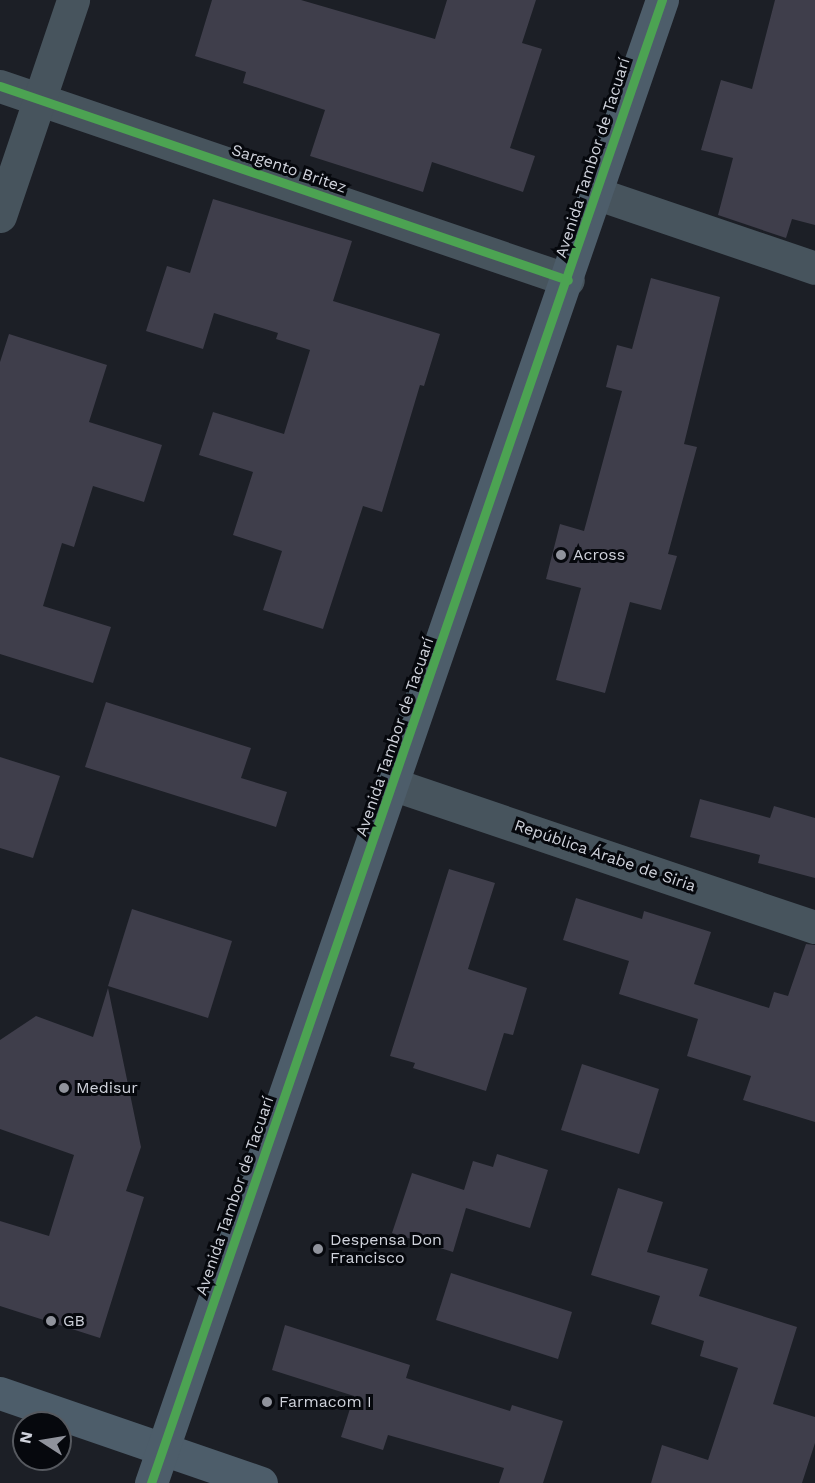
<!DOCTYPE html>
<meta charset="utf-8">
<style>
body{margin:0}
#map{position:relative;width:815px;height:1483px;overflow:hidden;background:#1c1f26;font-family:"Work Sans",sans-serif}
div>[style]{position:absolute}
[style*='--x']{left:calc(var(--x)*1px);top:calc(var(--y)*1px);width:calc(var(--w)*1px);rotate:calc(var(--a)*1deg)}
.building>*{inset:0;background:#3f3e4b}
.minor>*{height:33px;margin:-16.5px;padding:0 16.5px;transform-origin:16.5px;border-radius:16.5px;background:#47545d}
.major>*{height:33px;margin:-16.5px;padding:0 16.5px;transform-origin:16.5px;border-radius:16.5px;background:#4d5d6a}
.cycleway>*{height:9px;margin:-4.5px;padding:0 4.5px;transform-origin:4.5px;border-radius:4.5px;background:#4ca352}
.dots>*{width:16px;height:16px;translate:-50% -50%;box-sizing:border-box;border:3px solid #06080d;border-radius:50%}
span{translate:-50% -50%;white-space:nowrap;text-align:center;line-height:1.15;-webkit-text-stroke:6px #06080d;paint-order:stroke}
.street-label{font-size:16px;color:#cfd2db}
.poi-label{font-size:16px;color:#cfd2db}
.left{translate:0 -50%;text-align:left}
.north{position:absolute;left:12px;top:1411px;width:60px;height:60px;box-sizing:border-box;background:#06080d;border:2px solid #56595f;border-radius:50%;rotate:282deg;font-size:16px;font-weight:700;line-height:24px;text-align:center;color:#cfd2db}
.north::after{content:'';display:block;margin:auto;width:21px;height:27px;background:#90939c;clip-path:polygon(50% 0,100% 100%,50% 72%,0 100%)}
</style>
<div id="map">
<div class="building">
<i style="clip-path:polygon(212px 0,301px 0,435px 39px,447px 0,536px 0,522px 43px,542px 49px,510px 148px,535px 156px,523px 192px,432px 162px,423px 192px,310px 156px,325px 110px,243px 83px,246px 72px,195px 56px)"></i>
<i style="clip-path:polygon(775px 0,815px 0,815px 225px,792px 219px,786px 238px,718px 215px,733px 158px,701px 150px,721px 80px,752px 89px)"></i>
<i style="clip-path:polygon(213px 199px,352px 241px,333px 301px,440px 334px,424px 386px,420px 385px,382px 512px,363px 506px,323px 629px,263px 610px,282px 551px,233px 535px,253px 472px,199px 455px,213px 412px,284px 434px,310px 350px,276px 339px,278px 333px,214px 313px,203px 349px,146px 331px,167px 266px,190px 273px)"></i>
<i style="clip-path:polygon(651px 278px,720px 297px,684px 444px,697px 447px,668px 554px,677px 556px,661px 610px,630px 602px,605px 693px,556px 680px,581px 588px,546px 579px,560px 524px,584px 531px,622px 391px,606px 387px,617px 345px,632px 349px)"></i>
<i style="clip-path:polygon(9px 334px,107px 365px,89px 422px,162px 445px,144px 502px,93px 486px,74px 547px,62px 543px,43px 606px,111px 627px,93px 683px,0 654px,0 362px)"></i>
<i style="clip-path:polygon(106px 702px,251px 748px,241px 778px,287px 792px,276px 827px,85px 767px)"></i>
<i style="clip-path:polygon(0 757px,60px 776px,33px 858px,0 848px)"></i>
<i style="clip-path:polygon(700px 799px,770px 818px,774px 806px,815px 818px,815px 878px,758px 863px,760px 855px,690px 837px)"></i>
<i style="clip-path:polygon(449px 869px,495px 883px,468px 969px,527px 988px,513px 1035px,504px 1033px,486px 1091px,413px 1068px,415px 1063px,390px 1056px)"></i>
<i style="clip-path:polygon(576px 898px,642px 919px,644px 911px,711px 932px,694px 984px,769px 1008px,774px 992px,788px 996px,806px 944px,815px 945px,815px 1122px,743px 1100px,751px 1076px,687px 1056px,698px 1019px,619px 994px,629px 961px,563px 940px)"></i>
<i style="clip-path:polygon(132px 909px,232px 941px,208px 1018px,108px 986px)"></i>
<i style="clip-path:polygon(108px 988px,141px 1147px,126px 1191px,144px 1197px,100px 1338px,0 1306px,0 1221px,49px 1236px,74px 1155px,0 1129px,0 1040px,36px 1016px,93px 1037px)"></i>
<i style="clip-path:polygon(582px 1064px,659px 1089px,639px 1154px,561px 1130px)"></i>
<i style="clip-path:polygon(497px 1154px,548px 1170px,530px 1228px,466px 1208px,453px 1252px,392px 1233px,412px 1173px,464px 1190px,473px 1161px,493px 1167px)"></i>
<i style="clip-path:polygon(618px 1188px,663px 1202px,647px 1252px,708px 1269px,699px 1296px,797px 1327px,773px 1404px,815px 1417px,815px 1443px,802px 1483px,651px 1483px,662px 1445px,708px 1460px,738px 1368px,700px 1356px,704px 1341px,651px 1324px,660px 1296px,591px 1275px)"></i>
<i style="clip-path:polygon(451px 1273px,572px 1312px,558px 1359px,436px 1320px)"></i>
<i style="clip-path:polygon(285px 1325px,410px 1365px,406px 1378px,510px 1411px,512px 1405px,563px 1421px,543px 1483px,499px 1483px,504px 1468px,388px 1435px,383px 1450px,341px 1437px,354px 1396px,272px 1370px)"></i>
</div>
<div class="minor">
<i style="--x:0;--y:86;--w:600;--a:18.86"></i>
<i style="--x:595;--y:193;--w:232;--a:18.8"></i>
<i style="--x:0;--y:216;--w:228;--a:-71.3"></i>
<i style="--x:395;--y:785;--w:443;--a:18.7"></i>
</div>
<div class="major">
<i style="--x:0;--y:1393;--w:276;--a:19"></i>
<i style="--x:151;--y:1483;--w:1569;--a:-70.99"></i>
</div>
<div class="cycleway">
<i style="--x:0;--y:86;--w:600;--a:18.86"></i>
<i style="--x:151;--y:1483;--w:1569;--a:-70.99"></i>
</div>
<div class="dots">
<i style="left:561px;top:555px;background:#90939c"></i>
<i style="left:64px;top:1088px;background:#90939c"></i>
<i style="left:318px;top:1249px;background:#90939c"></i>
<i style="left:51px;top:1321px;background:#90939c"></i>
<i style="left:267px;top:1402px;background:#90939c"></i>
</div>
<div class="street-label">
<span style="left:593px;top:158px;rotate:-72deg">Avenida Tambor de Tacuarí</span>
<span style="left:289px;top:169px;rotate:19deg">Sargento Britez</span>
<span style="left:395px;top:737px;rotate:-71deg">Avenida Tambor de Tacuarí</span>
<span style="left:605px;top:856px;rotate:19deg">República Árabe de Siria</span>
<span style="left:235px;top:1196px;rotate:-71deg">Avenida Tambor de Tacuarí</span>
</div>
<div class="poi-label">
<span class="left" style="left:573px;top:555px">Across</span>
<span class="left" style="left:76px;top:1088px">Medisur</span>
<span class="left" style="left:330px;top:1249px">Despensa Don<br>Francisco</span>
<span class="left" style="left:63px;top:1321px">GB</span>
<span class="left" style="left:279px;top:1402px">Farmacom I</span>
</div>
<div class="north">N</div>
</div>
